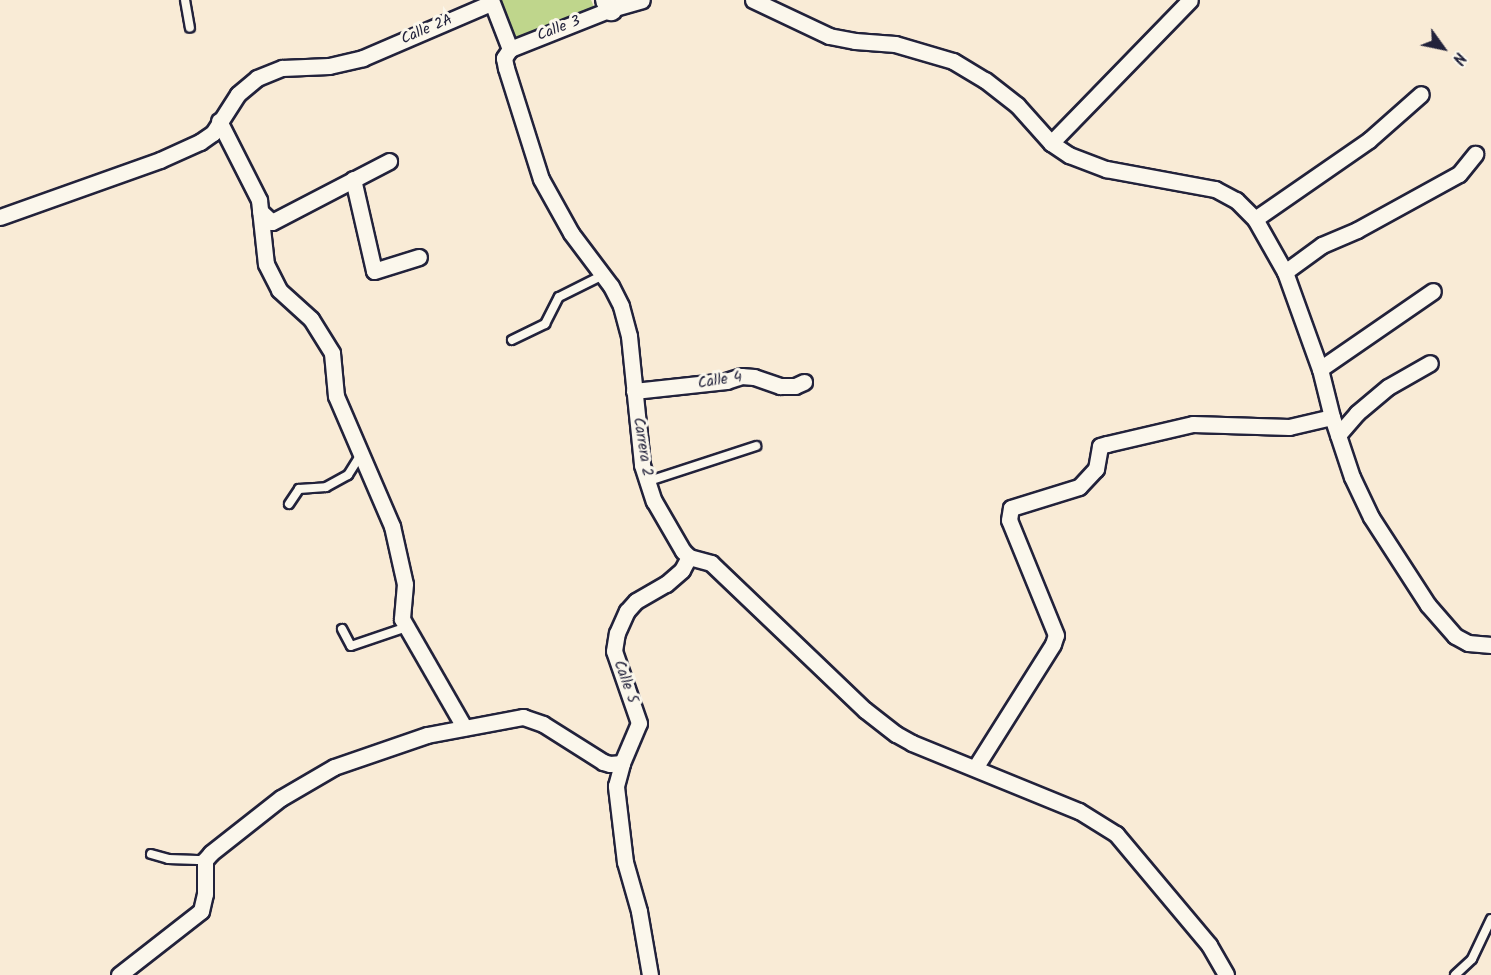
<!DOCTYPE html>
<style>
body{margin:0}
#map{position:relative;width:1491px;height:975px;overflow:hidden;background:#f9ebd6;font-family:Kalam,sans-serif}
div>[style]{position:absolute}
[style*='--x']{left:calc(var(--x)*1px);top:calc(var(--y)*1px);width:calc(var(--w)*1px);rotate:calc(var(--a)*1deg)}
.green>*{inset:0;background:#bfd68c}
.roads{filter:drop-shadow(2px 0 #22223b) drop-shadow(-2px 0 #22223b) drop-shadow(0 2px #22223b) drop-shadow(0 -2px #22223b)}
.lane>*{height:8px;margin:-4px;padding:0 4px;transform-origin:4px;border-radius:4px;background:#fbf7ec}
.street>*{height:15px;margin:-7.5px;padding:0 7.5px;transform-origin:7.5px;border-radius:7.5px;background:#fbf7ec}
.secondary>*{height:22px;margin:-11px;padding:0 11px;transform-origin:11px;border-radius:11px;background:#fbf7ec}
span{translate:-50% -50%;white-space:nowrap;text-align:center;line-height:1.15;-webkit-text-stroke:6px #fbf7ec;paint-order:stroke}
.street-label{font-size:15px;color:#22223b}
.north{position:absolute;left:1413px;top:18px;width:60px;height:60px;-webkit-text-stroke:4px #fbf7ec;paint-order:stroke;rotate:123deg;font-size:16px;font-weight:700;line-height:24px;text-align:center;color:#22223b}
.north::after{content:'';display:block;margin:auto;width:21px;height:27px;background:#22223b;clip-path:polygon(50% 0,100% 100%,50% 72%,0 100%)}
</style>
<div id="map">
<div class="green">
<i style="clip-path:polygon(497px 0,591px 0,594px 7px,513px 41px)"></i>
</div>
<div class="roads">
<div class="lane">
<i style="--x:185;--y:0;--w:28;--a:80"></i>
<i style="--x:512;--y:340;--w:37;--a:-26"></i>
<i style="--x:545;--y:324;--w:30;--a:-63"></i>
<i style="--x:559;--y:297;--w:49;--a:-26.6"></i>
<i style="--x:646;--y:482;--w:116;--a:-18.1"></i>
<i style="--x:289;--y:504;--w:18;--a:-56"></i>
<i style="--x:299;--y:489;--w:27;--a:-4"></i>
<i style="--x:326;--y:487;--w:25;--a:-29"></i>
<i style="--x:348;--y:475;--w:25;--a:-58"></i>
<i style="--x:342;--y:629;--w:19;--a:62"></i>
<i style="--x:351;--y:646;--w:59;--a:-18.7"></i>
<i style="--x:151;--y:854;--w:18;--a:16"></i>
<i style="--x:168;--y:859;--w:37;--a:2"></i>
<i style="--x:1455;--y:975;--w:23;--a:-43"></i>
<i style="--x:1472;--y:959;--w:44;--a:-64.6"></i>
</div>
<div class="street">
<i style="--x:491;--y:0;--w:53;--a:68.8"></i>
<i style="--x:753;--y:0;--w:84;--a:25.3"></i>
<i style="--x:829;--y:36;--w:26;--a:11"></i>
<i style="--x:855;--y:41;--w:40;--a:4.3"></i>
<i style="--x:895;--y:44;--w:60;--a:16.3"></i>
<i style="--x:953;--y:61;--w:37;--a:31"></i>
<i style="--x:985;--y:80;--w:41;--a:38"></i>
<i style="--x:1017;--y:105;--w:51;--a:48.2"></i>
<i style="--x:1051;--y:143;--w:22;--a:34"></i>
<i style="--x:1069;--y:155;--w:40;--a:21"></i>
<i style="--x:1106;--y:169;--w:111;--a:10.4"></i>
<i style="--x:1215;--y:189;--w:24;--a:28"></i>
<i style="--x:1236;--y:200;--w:27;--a:45"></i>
<i style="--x:1255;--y:219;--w:61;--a:60.5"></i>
<i style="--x:1285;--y:272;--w:103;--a:70.2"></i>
<i style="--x:1320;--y:369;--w:49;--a:76"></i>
<i style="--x:1332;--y:417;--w:63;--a:71.6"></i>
<i style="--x:1352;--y:477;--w:44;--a:64.6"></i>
<i style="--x:1371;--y:517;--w:105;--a:57.1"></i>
<i style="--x:1428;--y:605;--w:41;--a:48.9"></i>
<i style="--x:1455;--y:636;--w:15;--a:28"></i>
<i style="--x:1468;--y:643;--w:23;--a:5"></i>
<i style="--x:510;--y:49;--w:11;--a:124"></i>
<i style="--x:504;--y:58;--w:10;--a:79"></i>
<i style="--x:506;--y:68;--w:116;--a:72.5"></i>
<i style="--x:541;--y:179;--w:62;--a:60.9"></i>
<i style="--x:571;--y:233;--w:66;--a:53"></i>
<i style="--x:611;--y:286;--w:22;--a:63"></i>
<i style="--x:621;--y:306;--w:31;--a:75"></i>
<i style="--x:629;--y:336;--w:130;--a:84.2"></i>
<i style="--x:642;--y:465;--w:38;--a:72"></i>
<i style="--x:654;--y:501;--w:58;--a:59.9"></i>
<i style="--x:683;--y:551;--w:8;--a:45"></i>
<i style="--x:689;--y:557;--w:23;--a:15"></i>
<i style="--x:711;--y:563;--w:213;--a:43.7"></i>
<i style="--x:865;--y:710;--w:39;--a:38"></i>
<i style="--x:896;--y:734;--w:18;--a:29"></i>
<i style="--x:912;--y:743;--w:180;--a:22.2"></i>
<i style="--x:1079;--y:811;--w:44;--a:31.9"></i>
<i style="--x:1116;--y:834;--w:145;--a:50"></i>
<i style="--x:1209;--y:945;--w:34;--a:60"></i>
<i style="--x:510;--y:49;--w:109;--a:-21.6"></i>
<i style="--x:611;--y:9;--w:32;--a:-16"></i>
<i style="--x:219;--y:121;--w:89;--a:63.1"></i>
<i style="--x:259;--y:200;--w:64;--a:83.8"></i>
<i style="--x:266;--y:264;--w:29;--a:63"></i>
<i style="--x:279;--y:290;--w:43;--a:42.2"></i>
<i style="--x:311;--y:319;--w:40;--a:58"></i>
<i style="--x:332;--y:353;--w:43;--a:84.7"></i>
<i style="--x:336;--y:396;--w:142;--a:66.7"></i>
<i style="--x:392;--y:526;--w:59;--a:77.4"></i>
<i style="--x:405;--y:584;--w:35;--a:95"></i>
<i style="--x:402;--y:619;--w:125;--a:60.1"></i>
<i style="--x:1051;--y:143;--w:199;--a:-45.8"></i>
<i style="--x:353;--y:179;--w:94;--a:77.1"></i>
<i style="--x:374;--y:271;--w:47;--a:-17.3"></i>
<i style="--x:260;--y:211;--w:16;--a:43"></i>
<i style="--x:272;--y:222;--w:132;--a:-27.5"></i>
<i style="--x:0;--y:217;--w:170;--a:-19.6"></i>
<i style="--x:160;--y:160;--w:44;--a:-24.2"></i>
<i style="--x:200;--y:142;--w:16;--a:-35"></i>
<i style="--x:213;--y:133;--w:46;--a:-57.3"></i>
<i style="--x:238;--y:94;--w:25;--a:-40"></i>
<i style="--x:257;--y:78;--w:27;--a:-22"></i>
<i style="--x:282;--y:68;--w:47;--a:-2.4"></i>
<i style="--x:329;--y:66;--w:35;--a:-13"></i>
<i style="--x:363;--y:58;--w:139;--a:-23.3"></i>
<i style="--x:1255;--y:219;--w:139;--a:-34.7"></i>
<i style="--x:1369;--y:140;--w:69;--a:-41.5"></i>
<i style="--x:1285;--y:272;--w:46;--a:-36.1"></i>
<i style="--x:1322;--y:245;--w:38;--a:-23"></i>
<i style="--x:1357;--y:230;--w:116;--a:-28.8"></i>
<i style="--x:1459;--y:174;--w:26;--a:-51"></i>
<i style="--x:1320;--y:369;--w:137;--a:-34.6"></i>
<i style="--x:634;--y:391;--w:93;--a:-6.2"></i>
<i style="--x:726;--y:381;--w:16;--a:-18"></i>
<i style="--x:741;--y:376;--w:13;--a:4"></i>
<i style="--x:754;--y:377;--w:28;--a:19"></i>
<i style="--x:780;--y:386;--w:15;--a:0"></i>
<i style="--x:795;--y:386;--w:10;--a:-24"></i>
<i style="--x:1338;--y:435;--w:29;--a:-49"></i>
<i style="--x:1357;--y:413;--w:40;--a:-40"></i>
<i style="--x:1388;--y:387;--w:48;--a:-29.7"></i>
<i style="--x:975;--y:768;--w:146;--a:-57.8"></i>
<i style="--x:1053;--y:644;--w:9;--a:-72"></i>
<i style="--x:1056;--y:635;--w:124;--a:-112.2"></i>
<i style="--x:1009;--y:520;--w:12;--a:-81"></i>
<i style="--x:1011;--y:508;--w:71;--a:-17.2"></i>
<i style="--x:1079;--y:487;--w:25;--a:-47"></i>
<i style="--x:1096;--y:469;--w:23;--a:-80"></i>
<i style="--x:1100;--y:446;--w:7;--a:-16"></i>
<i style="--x:1107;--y:444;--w:88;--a:-13.1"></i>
<i style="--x:1193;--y:424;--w:96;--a:1.8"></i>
<i style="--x:1289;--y:427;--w:44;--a:-13.1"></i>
<i style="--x:119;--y:975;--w:104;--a:-38"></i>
<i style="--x:201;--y:911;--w:17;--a:-77"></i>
<i style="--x:205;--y:894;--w:34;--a:-90"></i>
<i style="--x:205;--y:860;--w:9;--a:-49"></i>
<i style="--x:211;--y:853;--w:89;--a:-38.2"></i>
<i style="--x:281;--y:798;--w:61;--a:-30.3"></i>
<i style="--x:334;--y:767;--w:98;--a:-19"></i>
<i style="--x:427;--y:735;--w:98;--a:-10.6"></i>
<i style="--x:523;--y:717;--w:21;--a:19"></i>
<i style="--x:543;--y:724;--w:71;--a:32.3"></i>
<i style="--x:603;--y:762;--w:7;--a:16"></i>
<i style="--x:610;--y:764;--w:12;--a:-5"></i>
<i style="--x:650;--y:975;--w:65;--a:-99.8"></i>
<i style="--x:639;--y:911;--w:51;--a:-105.9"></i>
<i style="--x:625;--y:862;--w:77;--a:-96.8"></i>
<i style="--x:616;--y:786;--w:24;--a:-75"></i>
<i style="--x:622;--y:763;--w:43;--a:-67"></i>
<i style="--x:639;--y:723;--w:76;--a:-109.1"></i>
<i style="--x:614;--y:651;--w:18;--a:-81"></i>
<i style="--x:617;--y:633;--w:24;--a:-66"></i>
<i style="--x:627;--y:611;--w:13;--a:-48"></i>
<i style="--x:636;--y:601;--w:34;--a:-30"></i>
<i style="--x:666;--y:584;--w:21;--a:-41"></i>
<i style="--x:682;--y:570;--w:15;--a:-62"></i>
</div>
<div class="secondary">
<i style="--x:607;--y:0;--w:10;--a:66"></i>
</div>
</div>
<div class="street-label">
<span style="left:559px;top:29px;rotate:-21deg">Calle 3</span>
<span style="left:427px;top:30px;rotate:-23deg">Calle 2A</span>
<span style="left:720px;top:381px;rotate:-9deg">Calle 4</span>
<span style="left:642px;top:447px;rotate:81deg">Carrera 2</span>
<span style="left:625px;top:682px;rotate:70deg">Calle 5</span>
</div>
<div class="north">N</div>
</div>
